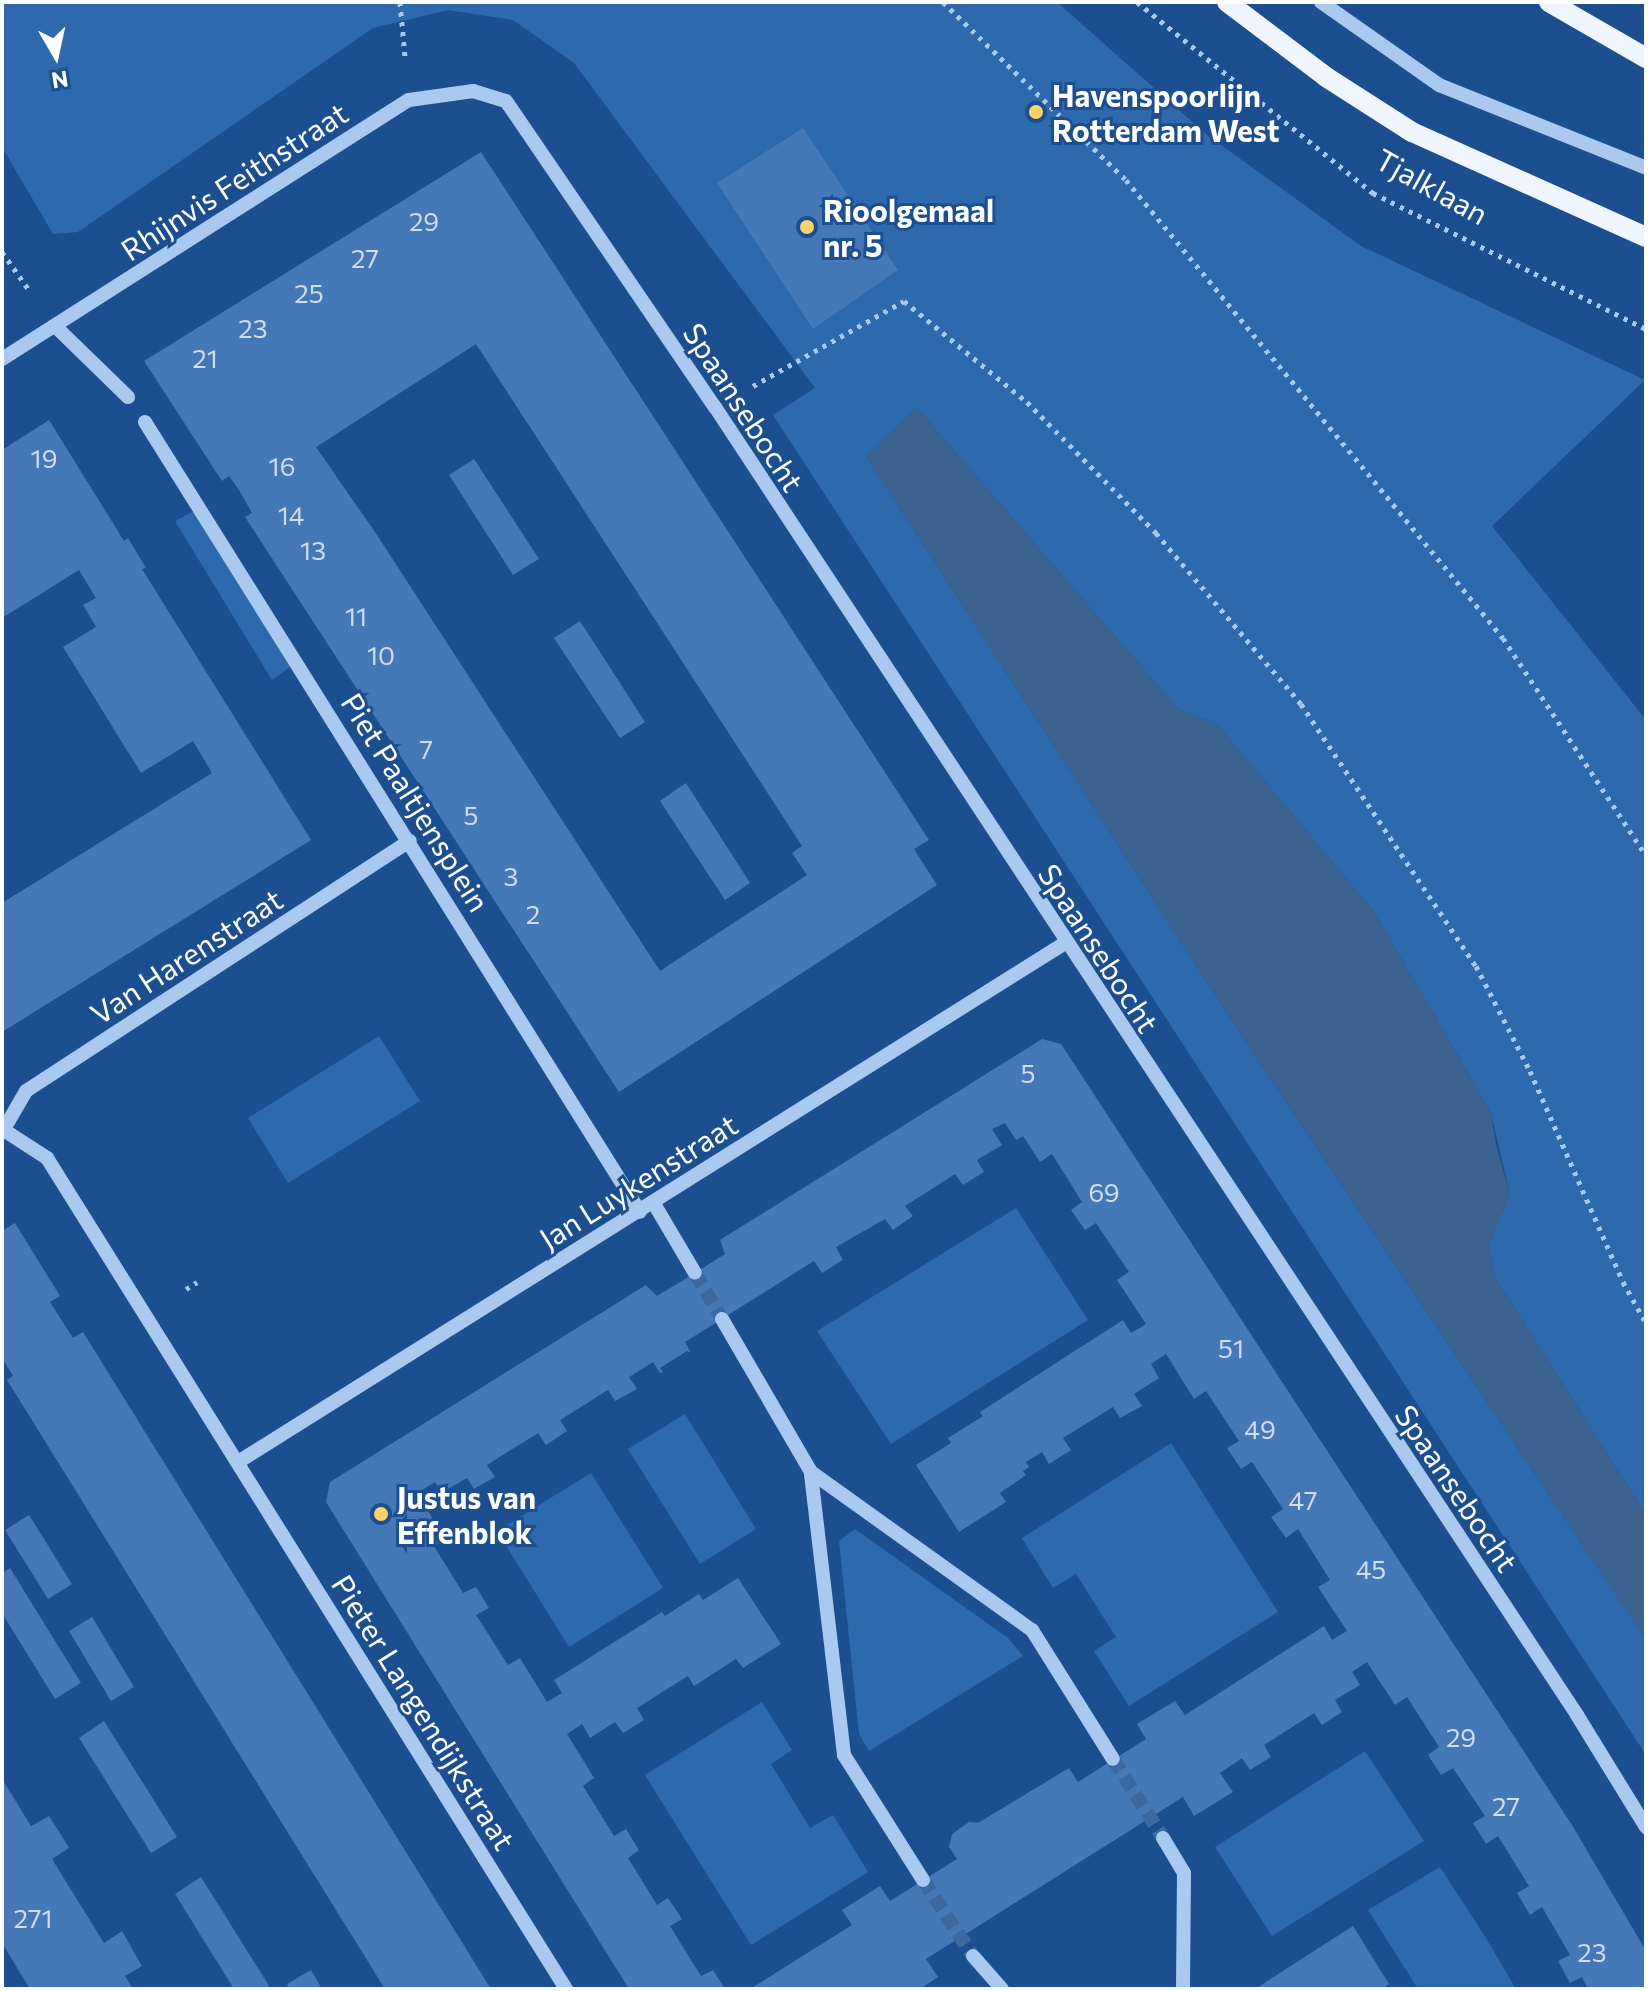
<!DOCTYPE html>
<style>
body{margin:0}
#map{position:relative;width:1648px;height:1991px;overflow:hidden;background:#1b4f8f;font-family:Commissioner,sans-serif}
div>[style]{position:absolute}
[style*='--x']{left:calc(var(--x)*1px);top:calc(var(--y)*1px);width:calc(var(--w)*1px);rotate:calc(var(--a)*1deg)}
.green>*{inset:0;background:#2e69ad}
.water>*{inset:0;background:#3c6290}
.building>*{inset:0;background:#4478b7}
.minor-tunnel>*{height:14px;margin-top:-7px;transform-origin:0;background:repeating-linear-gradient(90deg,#3d69a0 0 14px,transparent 0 21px)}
.path>*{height:5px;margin-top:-2.5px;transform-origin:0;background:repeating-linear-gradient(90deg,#a9c9ee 0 4px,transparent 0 10px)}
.minor>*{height:14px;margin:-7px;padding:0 7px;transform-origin:7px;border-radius:7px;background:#a9c9ee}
.major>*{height:20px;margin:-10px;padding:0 10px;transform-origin:10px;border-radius:10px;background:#f0f6ff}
.dots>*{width:22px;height:22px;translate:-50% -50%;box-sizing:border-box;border:4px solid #1b4f8f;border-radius:50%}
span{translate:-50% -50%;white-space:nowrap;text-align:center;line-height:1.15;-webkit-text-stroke:6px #1b4f8f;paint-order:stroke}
.number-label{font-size:26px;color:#d0dded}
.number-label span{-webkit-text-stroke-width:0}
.poi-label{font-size:30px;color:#fff;font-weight:700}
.left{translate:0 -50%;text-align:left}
.street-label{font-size:30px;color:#fff}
.frame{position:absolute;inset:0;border:4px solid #fff;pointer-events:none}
.north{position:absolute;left:16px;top:16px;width:80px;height:80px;-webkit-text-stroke:6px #1b4f8f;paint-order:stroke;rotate:171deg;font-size:22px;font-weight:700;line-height:32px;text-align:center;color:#fff}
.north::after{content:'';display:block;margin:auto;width:28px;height:36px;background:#fff;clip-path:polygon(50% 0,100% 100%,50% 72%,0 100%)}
</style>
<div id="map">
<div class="green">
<i style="clip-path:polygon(2px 2px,1057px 2px,1206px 134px,1361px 246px,1645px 380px,1492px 526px,1646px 720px,1646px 1515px,1496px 1279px,1488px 1245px,1510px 1194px,1491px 1113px,1374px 912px,1217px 724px,1178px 709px,917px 408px,866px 456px,1253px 1053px,1646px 1639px,1646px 1755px,773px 415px,815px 388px,574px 63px,513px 20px,448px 10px,373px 28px,78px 232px,53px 234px,2px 147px)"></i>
<i style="clip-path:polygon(194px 511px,290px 667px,272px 680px,175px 521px)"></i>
<i style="clip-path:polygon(379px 1036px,420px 1101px,288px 1183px,248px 1118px)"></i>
<i style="clip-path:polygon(1016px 1208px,1088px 1320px,891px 1444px,817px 1331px)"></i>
<i style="clip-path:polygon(685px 1414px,756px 1529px,700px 1564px,628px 1449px)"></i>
<i style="clip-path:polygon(1171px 1443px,1278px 1612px,1129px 1706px,1094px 1651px,1116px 1637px,1076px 1574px,1053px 1588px,1022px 1538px)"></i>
<i style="clip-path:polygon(591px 1473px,663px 1588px,569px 1647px,497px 1531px)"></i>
<i style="clip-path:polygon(855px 1529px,1008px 1638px,1023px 1656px,869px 1751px,859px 1734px,839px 1541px)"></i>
<i style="clip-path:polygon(762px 1702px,792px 1750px,771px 1764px,810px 1828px,833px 1815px,868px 1872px,751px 1945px,645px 1775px)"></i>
<i style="clip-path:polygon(1365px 1751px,1424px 1841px,1272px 1936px,1215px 1847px)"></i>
<i style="clip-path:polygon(1440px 1867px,1486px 1938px,1516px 1989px,1418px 1989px,1368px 1910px)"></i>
</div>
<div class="water">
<i style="clip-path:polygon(917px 408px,1178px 709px,1217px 724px,1374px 912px,1491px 1113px,1496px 1145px,1510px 1194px,1488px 1245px,1496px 1279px,1646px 1515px,1646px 1639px,1253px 1053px,866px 456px)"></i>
</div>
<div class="building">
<i style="clip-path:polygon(803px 128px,898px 270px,813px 329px,717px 183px)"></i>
<i style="clip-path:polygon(evenodd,481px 152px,929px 840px,914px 849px,937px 885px,619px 1092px,245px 517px,252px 513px,239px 490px,229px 476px,222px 481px,144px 361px,481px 152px,476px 344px,802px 846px,792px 853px,807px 875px,660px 971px,377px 535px,316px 447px,476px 344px)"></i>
<i style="clip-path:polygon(49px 420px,124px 541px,128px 538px,146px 568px,142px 569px,311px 840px,2px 1032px,2px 903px,212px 773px,193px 741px,141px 773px,63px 647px,96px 627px,83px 605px,96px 598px,79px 570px,2px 618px,2px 450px)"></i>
<i style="clip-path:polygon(474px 459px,539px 559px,513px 575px,449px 475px)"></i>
<i style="clip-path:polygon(580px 621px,645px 722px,620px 738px,554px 638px)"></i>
<i style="clip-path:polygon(686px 783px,750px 883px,725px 900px,660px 801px)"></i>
<i style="clip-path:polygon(1042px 1039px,1061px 1044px,1572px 1825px,1646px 1951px,1646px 1989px,1588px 1989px,1582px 1977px,1570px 1983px,1558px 1961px,1570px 1955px,1542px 1907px,1530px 1915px,1517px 1893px,1529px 1886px,1498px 1836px,1486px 1844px,1473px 1823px,1485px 1816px,1453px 1768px,1441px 1775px,1428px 1755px,1439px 1747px,1407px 1697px,1395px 1705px,1367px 1662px,1352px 1672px,1360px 1685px,1335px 1700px,1342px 1712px,1322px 1725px,1314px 1713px,1264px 1745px,1271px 1757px,1250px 1770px,1242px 1758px,1220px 1773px,1233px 1792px,1194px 1816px,1183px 1797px,926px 1959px,938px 1977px,920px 1989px,750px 1989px,852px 1925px,842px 1910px,880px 1886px,890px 1901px,957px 1859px,949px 1847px,952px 1834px,969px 1822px,978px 1823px,1069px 1768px,1078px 1782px,1146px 1739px,1137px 1724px,1175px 1701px,1185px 1715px,1324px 1626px,1332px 1640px,1347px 1631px,1318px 1587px,1330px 1580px,1298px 1529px,1286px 1538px,1271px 1517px,1283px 1509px,1252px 1462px,1241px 1469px,1227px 1448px,1239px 1441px,1206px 1391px,1194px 1399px,1166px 1354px,1151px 1364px,1159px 1378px,1134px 1394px,1142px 1406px,1120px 1418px,1113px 1407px,1063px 1438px,1071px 1450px,1049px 1464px,1042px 1452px,1026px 1462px,1029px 1467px,1023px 1471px,1026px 1475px,1000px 1493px,1006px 1502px,959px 1532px,916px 1465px,951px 1443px,948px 1438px,983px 1416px,980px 1412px,1123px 1320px,1131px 1333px,1146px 1324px,1117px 1280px,1129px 1272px,1096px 1223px,1085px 1230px,1071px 1210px,1082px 1202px,1052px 1154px,1040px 1162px,1023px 1136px,1016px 1140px,1005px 1123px,992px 1129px,1002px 1145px,977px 1160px,984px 1172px,963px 1185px,955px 1174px,905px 1206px,913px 1216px,893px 1230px,885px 1219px,836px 1247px,843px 1260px,822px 1273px,814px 1261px,685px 1342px,691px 1353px,687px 1351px,660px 1368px,663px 1372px,660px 1373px,653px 1362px,629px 1377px,637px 1389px,615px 1401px,608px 1390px,560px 1420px,567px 1431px,546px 1445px,538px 1433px,487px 1465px,495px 1477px,474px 1489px,467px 1478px,441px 1493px,435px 1482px,422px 1490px,434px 1507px,428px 1511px,445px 1538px,434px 1546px,463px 1593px,476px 1587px,489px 1608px,476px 1615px,508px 1665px,520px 1658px,547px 1702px,562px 1693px,554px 1680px,662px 1612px,665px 1616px,699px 1594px,703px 1600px,738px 1578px,781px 1644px,743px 1668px,736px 1659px,694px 1686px,688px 1676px,637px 1708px,644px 1720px,623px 1733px,615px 1722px,590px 1738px,582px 1724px,567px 1734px,594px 1778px,583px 1786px,614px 1836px,626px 1829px,639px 1850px,628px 1858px,657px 1905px,668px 1898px,682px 1919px,670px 1926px,701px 1976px,713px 1970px,725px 1989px,629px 1989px,326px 1502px,330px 1482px,646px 1285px,657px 1296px,695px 1273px,725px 1254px,720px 1240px)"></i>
<i style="clip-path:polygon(15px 1223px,60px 1296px,50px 1302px,73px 1338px,83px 1332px,491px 1989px,385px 1989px,267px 1799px,7px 1380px,13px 1376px,2px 1358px,2px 1231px)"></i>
<i style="clip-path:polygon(29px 1515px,72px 1584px,48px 1599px,5px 1530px)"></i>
<i style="clip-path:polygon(10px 1568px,81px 1683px,55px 1699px,2px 1613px,2px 1573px)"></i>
<i style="clip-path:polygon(92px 1617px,134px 1687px,111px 1701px,69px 1631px)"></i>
<i style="clip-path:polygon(104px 1721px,177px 1837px,151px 1853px,79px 1738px)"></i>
<i style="clip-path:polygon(2px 1779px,31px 1826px,49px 1816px,58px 1830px,69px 1848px,52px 1859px,104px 1943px,122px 1931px,142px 1966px,125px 1976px,133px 1989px,30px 1989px,2px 1943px)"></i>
<i style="clip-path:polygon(201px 1877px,271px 1989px,234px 1989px,175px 1894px)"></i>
<i style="clip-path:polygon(1353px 1926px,1389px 1984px,1382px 1989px,1255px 1989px)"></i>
<i style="clip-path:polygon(311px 1970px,322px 1989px,290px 1989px,287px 1984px)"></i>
</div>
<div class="minor-tunnel">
<i style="--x:695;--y:1273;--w:53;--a:59.6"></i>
<i style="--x:1113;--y:1759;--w:93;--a:57.7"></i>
<i style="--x:923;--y:1880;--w:91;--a:56.7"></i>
</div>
<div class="path">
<i style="--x:400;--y:2;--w:55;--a:84.8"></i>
<i style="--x:943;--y:2;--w:255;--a:44.2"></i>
<i style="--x:1126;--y:180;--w:593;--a:50.54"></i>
<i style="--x:1503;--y:638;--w:261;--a:56.7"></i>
<i style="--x:1137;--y:2;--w:304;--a:39"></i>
<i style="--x:1373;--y:193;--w:305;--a:26.5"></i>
<i style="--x:2;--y:252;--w:47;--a:54.6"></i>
<i style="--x:753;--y:386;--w:173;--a:-29.4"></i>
<i style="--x:904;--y:301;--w:159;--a:39.4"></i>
<i style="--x:1027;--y:402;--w:184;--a:45.4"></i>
<i style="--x:1156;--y:533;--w:224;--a:49.7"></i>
<i style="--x:1301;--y:704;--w:315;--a:56.3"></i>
<i style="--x:1476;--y:966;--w:118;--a:62.8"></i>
<i style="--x:1530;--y:1071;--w:231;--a:66.2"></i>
<i style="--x:1623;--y:1282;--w:47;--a:60.7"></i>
<i style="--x:186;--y:1289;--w:13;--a:-32"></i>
</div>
<div class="minor">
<i style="--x:1321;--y:2;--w:144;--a:35.1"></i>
<i style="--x:1439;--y:85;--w:223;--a:21.8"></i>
<i style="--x:55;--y:326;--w:102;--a:44.2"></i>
<i style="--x:2;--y:359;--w:482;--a:-32.5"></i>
<i style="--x:409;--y:100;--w:65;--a:-8"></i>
<i style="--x:473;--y:91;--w:34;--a:17"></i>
<i style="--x:506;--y:101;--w:371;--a:55.7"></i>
<i style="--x:715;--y:407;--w:1566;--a:56.61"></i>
<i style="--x:1577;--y:1715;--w:132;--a:58.4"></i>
<i style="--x:145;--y:422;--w:932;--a:57.93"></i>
<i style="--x:2;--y:1129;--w:54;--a:32.8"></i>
<i style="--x:47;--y:1158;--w:980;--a:58.01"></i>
<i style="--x:4;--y:1129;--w:44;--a:-59.9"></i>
<i style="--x:26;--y:1091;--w:458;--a:-33.1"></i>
<i style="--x:653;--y:1202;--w:82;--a:59.4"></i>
<i style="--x:722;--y:1319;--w:177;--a:59.8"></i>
<i style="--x:238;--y:1462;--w:976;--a:-32.11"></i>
<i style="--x:1163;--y:1838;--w:41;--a:59"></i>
<i style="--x:1184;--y:1873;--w:116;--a:90.5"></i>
<i style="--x:923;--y:1880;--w:148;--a:-122.3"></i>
<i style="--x:844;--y:1755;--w:285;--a:-96.7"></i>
<i style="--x:811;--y:1472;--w:272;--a:35.6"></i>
<i style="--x:1032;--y:1630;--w:152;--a:57.9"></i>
<i style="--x:973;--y:1956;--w:44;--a:48.7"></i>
</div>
<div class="major">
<i style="--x:1227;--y:2;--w:124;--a:37.1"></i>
<i style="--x:1326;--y:77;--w:102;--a:32.6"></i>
<i style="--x:1412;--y:132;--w:256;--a:24.2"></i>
<i style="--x:1549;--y:2;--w:112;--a:30"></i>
</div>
<div class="dots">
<i style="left:1036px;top:112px;background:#ffd166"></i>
<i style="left:807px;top:227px;background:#ffd166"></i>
<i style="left:381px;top:1514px;background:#ffd166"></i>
</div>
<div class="number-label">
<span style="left:424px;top:221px">29</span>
<span style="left:365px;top:258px">27</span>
<span style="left:309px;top:293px">25</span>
<span style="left:253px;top:328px">23</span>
<span style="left:205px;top:358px">21</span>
<span style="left:44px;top:458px">19</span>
<span style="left:282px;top:466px">16</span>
<span style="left:291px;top:515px">14</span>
<span style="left:313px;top:550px">13</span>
<span style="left:356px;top:616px">11</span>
<span style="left:381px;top:655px">10</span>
<span style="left:426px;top:749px">7</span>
<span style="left:471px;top:815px">5</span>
<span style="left:511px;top:876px">3</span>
<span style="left:533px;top:914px">2</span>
<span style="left:1028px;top:1073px">5</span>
<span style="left:1104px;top:1192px">69</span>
<span style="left:1231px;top:1348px">51</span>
<span style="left:1260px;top:1429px">49</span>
<span style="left:1303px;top:1500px">47</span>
<span style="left:1371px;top:1569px">45</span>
<span style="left:1461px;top:1737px">29</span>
<span style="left:1506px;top:1806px">27</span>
<span style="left:33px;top:1918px">271</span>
<span style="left:1592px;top:1952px">23</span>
</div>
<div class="poi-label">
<span class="left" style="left:1052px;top:112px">Havenspoorlijn<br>Rotterdam West</span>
<span class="left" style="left:823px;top:227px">Rioolgemaal<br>nr. 5</span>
<span class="left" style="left:397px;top:1514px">Justus van<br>Effenblok</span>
</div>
<div class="street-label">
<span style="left:234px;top:181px;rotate:-33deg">Rhijnvis Feithstraat</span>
<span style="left:1432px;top:186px;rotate:29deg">Tjalklaan</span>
<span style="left:744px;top:407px;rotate:57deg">Spaansebocht</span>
<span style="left:416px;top:802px;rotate:58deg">Piet Paaltjensplein</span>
<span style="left:1099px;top:948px;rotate:57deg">Spaansebocht</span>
<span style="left:186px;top:956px;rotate:-33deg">Van Harenstraat</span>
<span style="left:638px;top:1181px;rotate:-32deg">Jan Luykenstraat</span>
<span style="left:1457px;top:1488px;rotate:56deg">Spaansebocht</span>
<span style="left:424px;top:1712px;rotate:58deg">Pieter Langendijkstraat</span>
</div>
<div class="frame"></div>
<div class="north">N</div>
</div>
